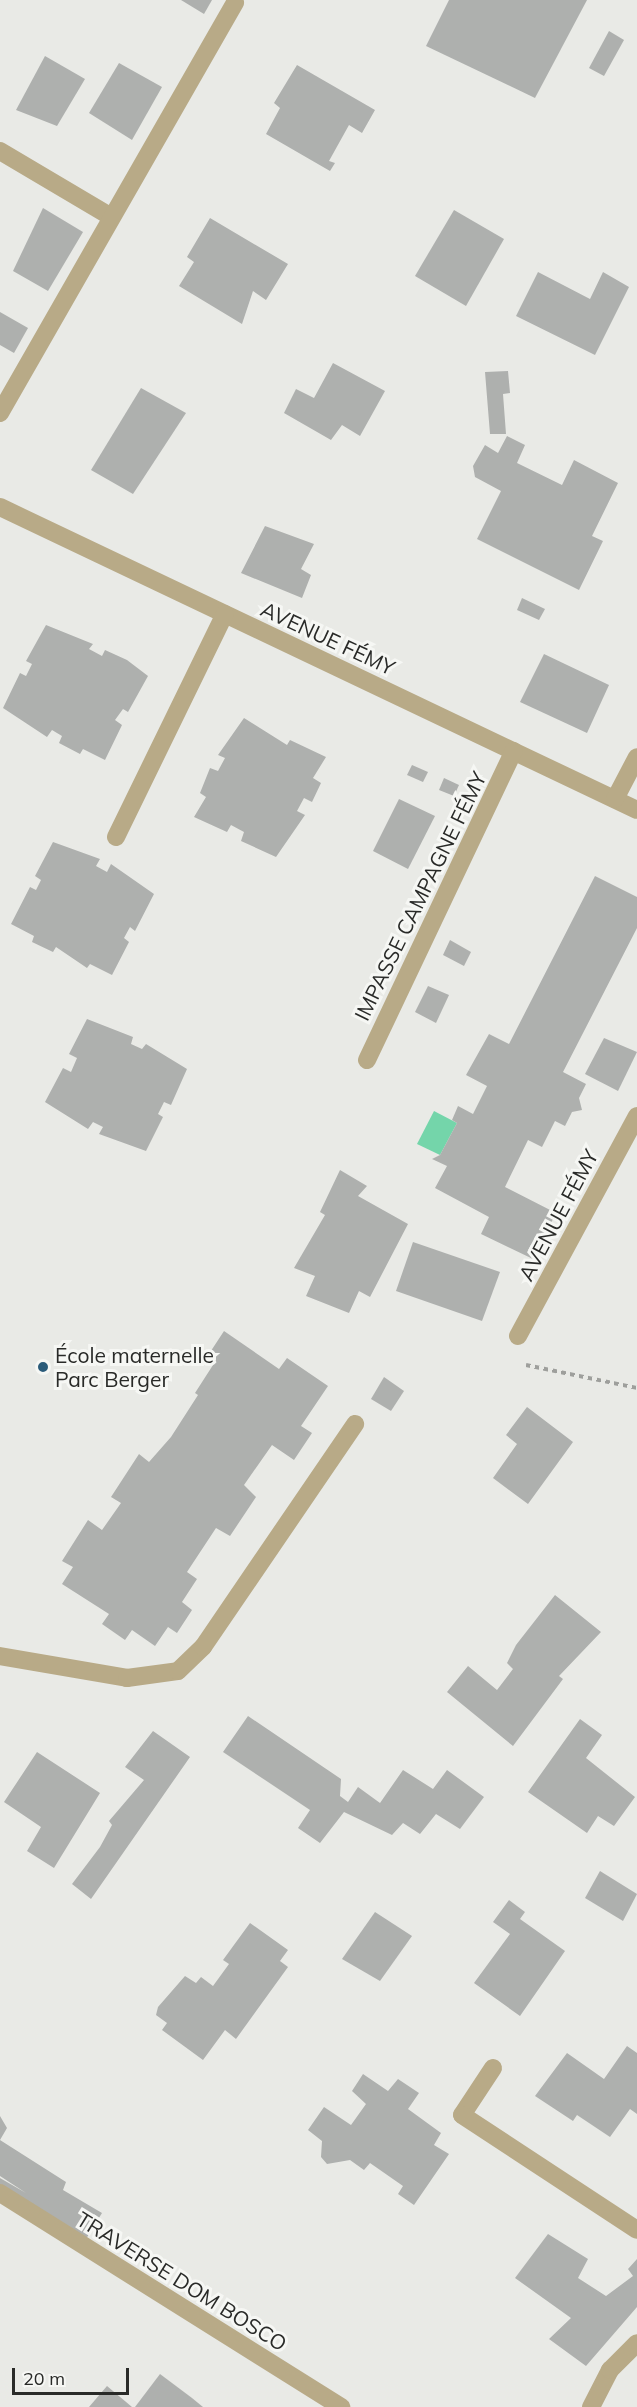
<!DOCTYPE html>
<meta charset="utf-8">
<style>
body{margin:0}
#map{position:relative;width:637px;height:2407px;overflow:hidden;background:#e9eae6;font-family:Mulish,sans-serif}
div>[style]{position:absolute}
[style*='--x']{left:calc(var(--x)*1px);top:calc(var(--y)*1px);width:calc(var(--w)*1px);rotate:calc(var(--a)*1deg)}
.water>*{inset:0;background:#74d5aa}
.building>*{inset:0;background:#aeb0ae}
.path>*{height:4px;margin-top:-2px;transform-origin:0;background:repeating-linear-gradient(90deg,#9e9f9c 0 4.5px,transparent 0 9px)}
.minor>*{height:18px;margin:-9px;padding:0 9px;transform-origin:9px;border-radius:9px;background:#b8aa87}
.dots>*{width:16px;height:16px;translate:-50% -50%;box-sizing:border-box;border:3px solid #f6f7f4;border-radius:50%}
span{translate:-50% -50%;white-space:nowrap;text-align:center;line-height:1.15;-webkit-text-stroke:6px #f6f7f4;paint-order:stroke}
.street-label{font-size:21px;color:#292a28}
.poi-label{font-size:21px;color:#292a28}
.left{translate:0 -50%;text-align:left}
.scale{position:absolute;left:12px;top:2368px;width:117px;height:27px;box-sizing:border-box;border:3px solid #292a28;border-top:0;padding-left:8px;font-size:18px;line-height:21px;white-space:nowrap;color:#292a28;-webkit-text-stroke:4px #f6f7f4;paint-order:stroke}
</style>
<div id="map">
<div class="water">
<i style="clip-path:polygon(434px 1111px,457px 1123px,440px 1155px,417px 1144px)"></i>
</div>
<div class="building">
<i style="clip-path:polygon(181px 0,212px 0,204px 14px)"></i>
<i style="clip-path:polygon(449px 0,587px 0,535px 98px,426px 46px)"></i>
<i style="clip-path:polygon(609px 31px,624px 40px,604px 76px,589px 68px)"></i>
<i style="clip-path:polygon(45px 56px,85px 79px,57px 126px,16px 110px)"></i>
<i style="clip-path:polygon(119px 63px,162px 87px,132px 140px,89px 113px)"></i>
<i style="clip-path:polygon(297px 65px,375px 110px,362px 133px,349px 125px,329px 161px,335px 163px,330px 171px,266px 134px,280px 108px,274px 103px)"></i>
<i style="clip-path:polygon(43px 208px,83px 232px,48px 291px,13px 271px)"></i>
<i style="clip-path:polygon(454px 210px,504px 239px,466px 306px,415px 276px)"></i>
<i style="clip-path:polygon(210px 218px,288px 264px,266px 300px,253px 291px,242px 324px,179px 286px,194px 262px,187px 257px)"></i>
<i style="clip-path:polygon(538px 272px,590px 299px,603px 272px,629px 287px,595px 355px,516px 316px)"></i>
<i style="clip-path:polygon(0 312px,28px 328px,14px 353px,0 345px)"></i>
<i style="clip-path:polygon(333px 363px,385px 391px,360px 436px,342px 425px,331px 440px,284px 413px,296px 389px,314px 398px)"></i>
<i style="clip-path:polygon(508px 371px,510px 393px,503px 394px,506px 434px,490px 434px,485px 372px)"></i>
<i style="clip-path:polygon(141px 388px,186px 413px,133px 494px,91px 470px)"></i>
<i style="clip-path:polygon(507px 436px,525px 445px,517px 463px,562px 485px,574px 460px,618px 483px,592px 536px,603px 541px,579px 590px,477px 539px,501px 491px,475px 477px,473px 466px,485px 445px,498px 453px)"></i>
<i style="clip-path:polygon(265px 526px,314px 544px,301px 569px,311px 575px,302px 598px,241px 573px)"></i>
<i style="clip-path:polygon(522px 598px,545px 609px,539px 620px,517px 610px)"></i>
<i style="clip-path:polygon(46px 625px,93px 644px,89px 649px,102px 656px,105px 650px,127px 660px,148px 676px,128px 712px,123px 709px,115px 720px,122px 725px,105px 760px,83px 749px,80px 754px,59px 743px,62px 736px,52px 730px,47px 737px,3px 708px,20px 673px,26px 676px,32px 664px,26px 661px)"></i>
<i style="clip-path:polygon(544px 654px,609px 685px,587px 733px,520px 702px)"></i>
<i style="clip-path:polygon(244px 718px,287px 745px,290px 740px,326px 757px,313px 778px,321px 783px,312px 802px,304px 798px,297px 811px,305px 815px,276px 857px,241px 841px,244px 832px,231px 825px,227px 832px,194px 817px,206px 797px,200px 793px,210px 768px,218px 771px,225px 758px,218px 755px)"></i>
<i style="clip-path:polygon(412px 765px,428px 772px,423px 782px,407px 775px)"></i>
<i style="clip-path:polygon(444px 778px,459px 785px,454px 796px,439px 790px)"></i>
<i style="clip-path:polygon(399px 799px,435px 816px,408px 869px,373px 851px)"></i>
<i style="clip-path:polygon(53px 842px,100px 859px,96px 866px,107px 872px,111px 864px,154px 894px,135px 931px,130px 927px,124px 938px,129px 942px,112px 975px,90px 964px,87px 968px,56px 947px,53px 952px,32px 942px,34px 936px,11px 924px,30px 887px,36px 890px,41px 880px,35px 876px)"></i>
<i style="clip-path:polygon(595px 876px,637px 897px,637px 928px,563px 1072px,586px 1084px,579px 1098px,582px 1110px,572px 1112px,565px 1126px,555px 1121px,542px 1147px,528px 1140px,505px 1187px,556px 1213px,533px 1259px,481px 1234px,489px 1217px,435px 1188px,447px 1166px,432px 1159px,440px 1155px,457px 1123px,452px 1120px,458px 1106px,473px 1114px,487px 1086px,466px 1075px,489px 1034px,509px 1044px)"></i>
<i style="clip-path:polygon(450px 940px,471px 952px,464px 966px,443px 955px)"></i>
<i style="clip-path:polygon(428px 986px,449px 995px,436px 1023px,415px 1012px)"></i>
<i style="clip-path:polygon(87px 1019px,133px 1037px,131px 1044px,142px 1049px,146px 1044px,187px 1069px,171px 1105px,164px 1102px,158px 1114px,163px 1117px,146px 1151px,99px 1134px,103px 1127px,93px 1122px,88px 1129px,45px 1102px,63px 1068px,71px 1072px,77px 1058px,69px 1054px)"></i>
<i style="clip-path:polygon(604px 1038px,637px 1052px,618px 1091px,585px 1074px)"></i>
<i style="clip-path:polygon(340px 1170px,367px 1186px,358px 1196px,408px 1224px,370px 1297px,359px 1291px,349px 1313px,306px 1296px,315px 1276px,294px 1268px,325px 1215px,320px 1212px)"></i>
<i style="clip-path:polygon(413px 1242px,500px 1272px,482px 1321px,396px 1291px)"></i>
<i style="clip-path:polygon(224px 1331px,279px 1369px,287px 1358px,328px 1386px,301px 1426px,312px 1433px,294px 1460px,272px 1445px,244px 1485px,256px 1497px,230px 1536px,216px 1528px,187px 1572px,197px 1579px,182px 1602px,192px 1610px,177px 1633px,168px 1627px,155px 1646px,132px 1630px,125px 1640px,102px 1624px,109px 1614px,62px 1584px,73px 1567px,62px 1561px,88px 1520px,102px 1530px,121px 1503px,111px 1497px,139px 1454px,149px 1462px,171px 1437px,198px 1395px,195px 1393px,213px 1365px,205px 1360px)"></i>
<i style="clip-path:polygon(384px 1377px,404px 1391px,391px 1411px,371px 1399px)"></i>
<i style="clip-path:polygon(527px 1407px,573px 1442px,528px 1504px,493px 1478px,517px 1444px,506px 1435px)"></i>
<i style="clip-path:polygon(555px 1595px,601px 1632px,559px 1676px,563px 1679px,513px 1746px,447px 1692px,468px 1666px,497px 1690px,513px 1669px,507px 1663px,516px 1645px)"></i>
<i style="clip-path:polygon(248px 1716px,341px 1779px,340px 1796px,348px 1802px,358px 1787px,380px 1803px,403px 1770px,433px 1789px,447px 1770px,484px 1797px,460px 1829px,436px 1814px,420px 1834px,403px 1823px,392px 1835px,344px 1812px,320px 1843px,298px 1828px,310px 1810px,223px 1752px)"></i>
<i style="clip-path:polygon(580px 1719px,602px 1735px,586px 1758px,635px 1797px,614px 1826px,598px 1816px,587px 1833px,528px 1792px)"></i>
<i style="clip-path:polygon(153px 1731px,190px 1757px,91px 1899px,72px 1884px,100px 1847px,112px 1825px,109px 1821px,144px 1780px,125px 1767px)"></i>
<i style="clip-path:polygon(37px 1752px,100px 1793px,54px 1868px,27px 1851px,41px 1827px,4px 1802px)"></i>
<i style="clip-path:polygon(600px 1871px,637px 1894px,623px 1921px,585px 1898px)"></i>
<i style="clip-path:polygon(509px 1900px,525px 1912px,520px 1919px,565px 1951px,520px 2016px,474px 1983px,510px 1934px,493px 1922px)"></i>
<i style="clip-path:polygon(375px 1912px,412px 1936px,380px 1981px,342px 1959px)"></i>
<i style="clip-path:polygon(250px 1923px,288px 1950px,280px 1961px,288px 1967px,236px 2039px,225px 2030px,203px 2060px,162px 2030px,167px 2023px,156px 2015px,158px 2007px,185px 1976px,196px 1983px,201px 1977px,213px 1986px,229px 1964px,223px 1960px)"></i>
<i style="clip-path:polygon(627px 2046px,637px 2053px,637px 2114px,630px 2109px,610px 2137px,577px 2115px,573px 2121px,535px 2096px,567px 2053px,604px 2079px)"></i>
<i style="clip-path:polygon(363px 2074px,388px 2091px,398px 2079px,419px 2093px,408px 2109px,441px 2133px,434px 2145px,449px 2154px,414px 2205px,398px 2194px,403px 2186px,370px 2163px,364px 2170px,350px 2160px,327px 2164px,321px 2157px,322px 2141px,308px 2130px,324px 2107px,351px 2125px,366px 2104px,352px 2091px)"></i>
<i style="clip-path:polygon(0 2116px,7px 2128px,0 2140px,66px 2182px,63px 2190px,102px 2213px,86px 2239px,0 2185px,0 2178px,26px 2193px,0 2176px)"></i>
<i style="clip-path:polygon(548px 2234px,588px 2259px,578px 2278px,606px 2296px,633px 2276px,628px 2269px,637px 2259px,637px 2307px,586px 2366px,549px 2339px,571px 2318px,515px 2278px)"></i>
<i style="clip-path:polygon(160px 2374px,192px 2398px,203px 2407px,135px 2407px)"></i>
<i style="clip-path:polygon(107px 2386px,132px 2407px,89px 2407px)"></i>
</div>
<div class="path">
<i style="--x:526;--y:1365;--w:113;--a:11.7"></i>
</div>
<div class="minor">
<i style="--x:0;--y:151;--w:128;--a:30.6"></i>
<i style="--x:0;--y:413;--w:473;--a:-60.2"></i>
<i style="--x:0;--y:507;--w:705;--a:25.44"></i>
<i style="--x:615;--y:799;--w:47;--a:-62.4"></i>
<i style="--x:116;--y:837;--w:248;--a:-64"></i>
<i style="--x:367;--y:1060;--w:342;--a:-64.6"></i>
<i style="--x:518;--y:1336;--w:250;--a:-61.6"></i>
<i style="--x:0;--y:1656;--w:129;--a:9.8"></i>
<i style="--x:127;--y:1678;--w:51;--a:-7.8"></i>
<i style="--x:178;--y:1671;--w:35;--a:-44"></i>
<i style="--x:203;--y:1647;--w:270;--a:-55.7"></i>
<i style="--x:493;--y:2068;--w:56;--a:123.4"></i>
<i style="--x:462;--y:2115;--w:209;--a:33.3"></i>
<i style="--x:0;--y:2193;--w:403;--a:32.1"></i>
<i style="--x:591;--y:2407;--w:42;--a:-62.8"></i>
<i style="--x:610;--y:2370;--w:38;--a:-45"></i>
</div>
<div class="dots">
<i style="left:43px;top:1367px;background:#2a5b79"></i>
</div>
<div class="street-label">
<span style="left:328px;top:638px;rotate:25deg">AVENUE FÉMY</span>
<span style="left:420px;top:896px;rotate:-64deg">IMPASSE CAMPAGNE FÉMY</span>
<span style="left:558px;top:1215px;rotate:-62deg">AVENUE FÉMY</span>
<span style="left:182px;top:2281px;rotate:32deg">TRAVERSE DOM BOSCO</span>
</div>
<div class="poi-label">
<span class="left" style="left:55px;top:1367px">École maternelle<br>Parc Berger</span>
</div>
<div class="scale">20 m</div>
</div>
